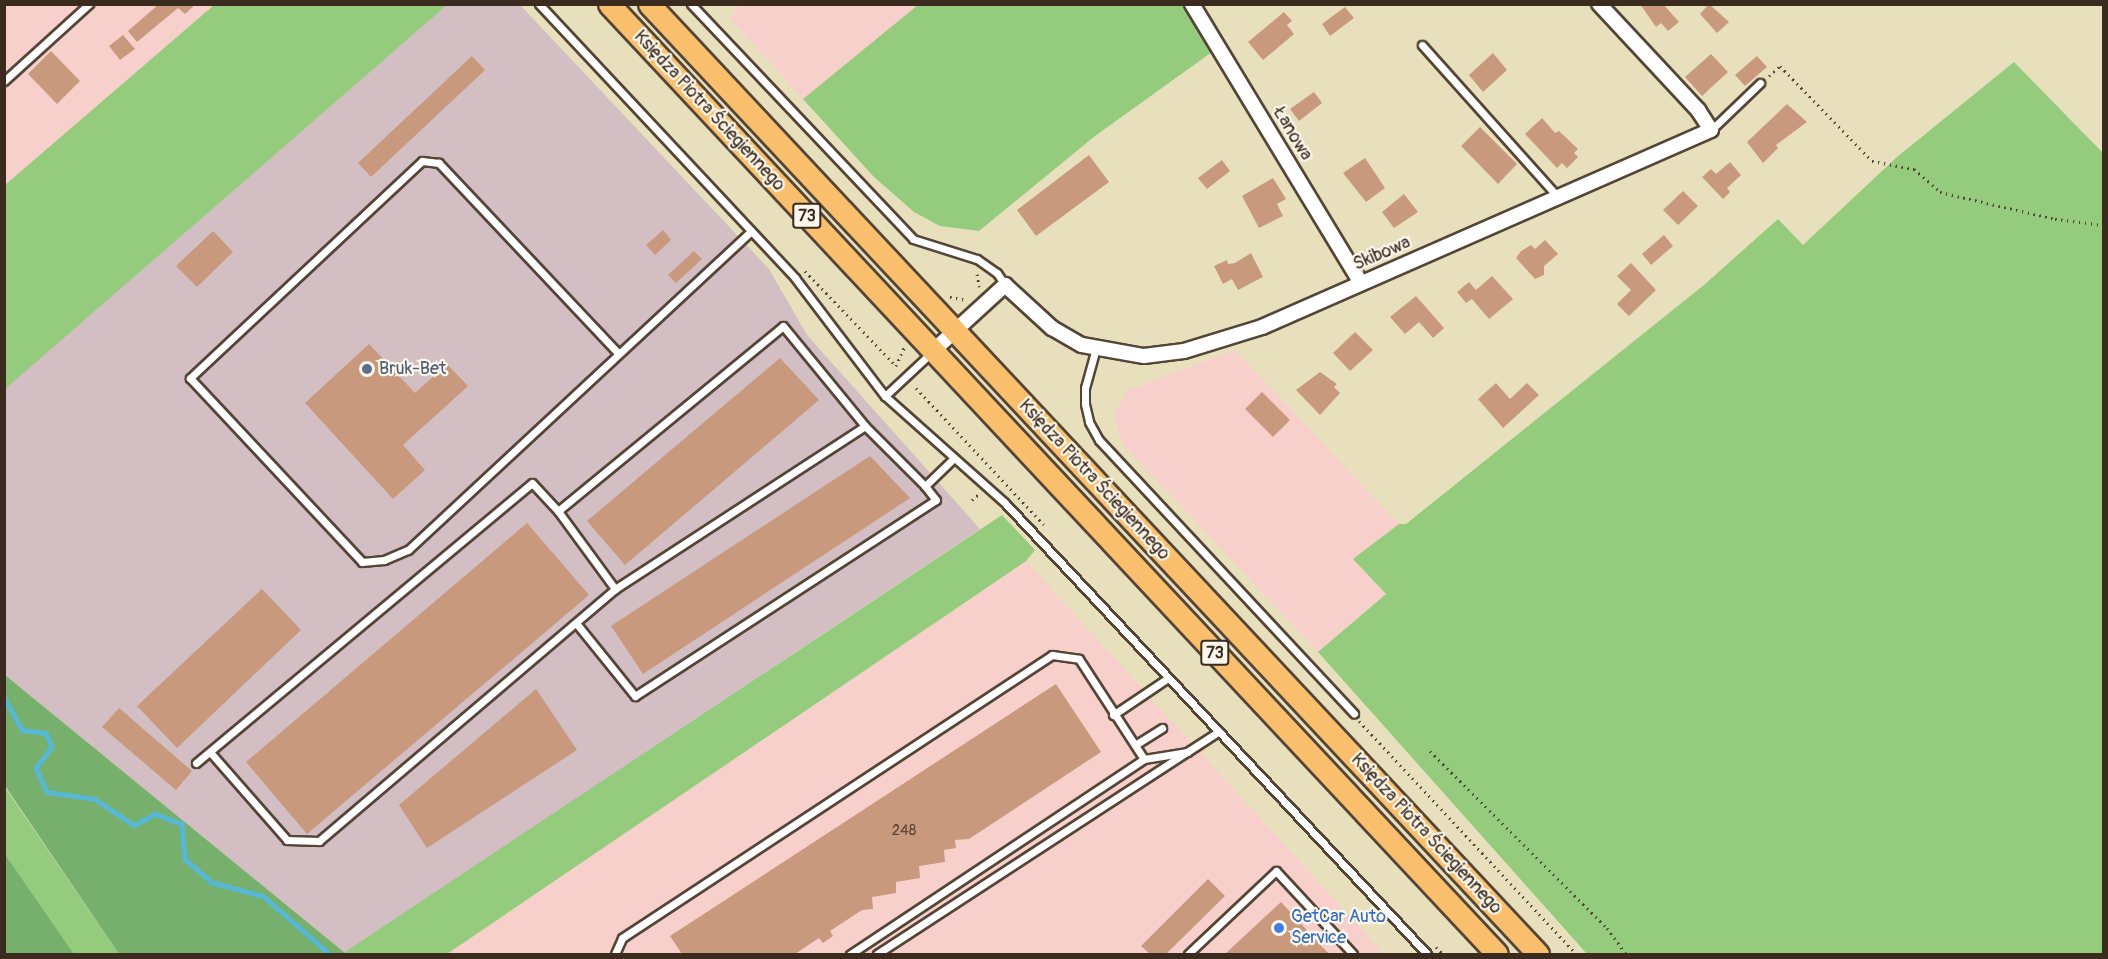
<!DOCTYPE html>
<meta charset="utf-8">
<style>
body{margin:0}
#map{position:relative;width:2108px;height:959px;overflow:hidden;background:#e8e0bc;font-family:Pangolin,sans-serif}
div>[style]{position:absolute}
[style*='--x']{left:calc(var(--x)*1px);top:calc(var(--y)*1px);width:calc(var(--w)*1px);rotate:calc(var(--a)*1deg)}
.built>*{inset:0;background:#f7d0cc}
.industrial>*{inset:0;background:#d2bec3}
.green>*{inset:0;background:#94cb7d}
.forest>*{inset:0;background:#77af6c}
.stream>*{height:4.5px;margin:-2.25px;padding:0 2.25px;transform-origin:2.25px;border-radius:2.25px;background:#57b8d5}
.building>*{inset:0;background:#c9997e}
.path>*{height:3px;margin-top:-1.5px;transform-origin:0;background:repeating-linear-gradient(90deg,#554536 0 1.5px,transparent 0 6px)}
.roads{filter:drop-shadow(2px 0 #554536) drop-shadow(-2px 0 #554536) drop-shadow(0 2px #554536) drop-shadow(0 -2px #554536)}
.service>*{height:7px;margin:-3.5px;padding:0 3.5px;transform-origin:3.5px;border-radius:3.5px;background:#fff}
.minor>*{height:14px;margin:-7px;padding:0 7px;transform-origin:7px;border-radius:7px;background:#fff}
.primary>*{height:21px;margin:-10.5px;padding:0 10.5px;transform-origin:10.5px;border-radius:10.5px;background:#f9bf6d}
.dots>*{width:16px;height:16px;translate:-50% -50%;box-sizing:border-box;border:3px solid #fbf7ec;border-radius:50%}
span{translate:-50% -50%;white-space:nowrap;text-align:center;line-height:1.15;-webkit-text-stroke:4.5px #fbf7ec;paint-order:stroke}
.number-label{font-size:15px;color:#5e4636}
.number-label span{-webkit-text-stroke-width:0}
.shield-label span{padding:2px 4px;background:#fbf7ec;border:2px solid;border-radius:4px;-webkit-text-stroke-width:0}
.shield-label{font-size:16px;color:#3b2a1e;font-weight:700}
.street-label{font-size:18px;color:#3b2a1e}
.service-label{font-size:18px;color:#4e5e75}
.left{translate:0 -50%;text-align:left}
.shop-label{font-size:18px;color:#366cbe}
.frame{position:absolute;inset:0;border:6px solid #3b2a1e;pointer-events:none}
</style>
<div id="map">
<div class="built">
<i style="clip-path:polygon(5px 5px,214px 5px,5px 185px)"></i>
<i style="clip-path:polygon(743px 5px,743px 4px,918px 5px,803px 99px,729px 17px)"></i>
<i style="clip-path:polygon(1235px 350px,1399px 524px,1354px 559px,1386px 594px,1318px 652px,1122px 443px,1114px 415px,1126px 391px)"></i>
<i style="clip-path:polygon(1026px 561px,1384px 954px,447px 954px)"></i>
</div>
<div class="industrial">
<i style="clip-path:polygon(447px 5px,520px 5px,769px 269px,807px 335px,980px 529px,345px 953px,5px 675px,4px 389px)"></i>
</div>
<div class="green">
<i style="clip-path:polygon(214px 5px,447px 5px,5px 389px,5px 185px)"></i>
<i style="clip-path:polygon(918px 5px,1183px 5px,1212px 52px,1095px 136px,979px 231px,940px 226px,914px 212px,874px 177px,803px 99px)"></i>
<i style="clip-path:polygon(2014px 62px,2103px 153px,2103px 954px,1587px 954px,1318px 652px,1386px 594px,1353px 559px,1399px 524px,1406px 524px,1704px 285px,1778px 219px,1803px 245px,1897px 157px)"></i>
<i style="clip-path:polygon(1002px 515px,1035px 550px,1026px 561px,447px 954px,342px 954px)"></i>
<i style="clip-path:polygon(4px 786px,119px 954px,74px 954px,5px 854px)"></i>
</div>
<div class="forest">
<i style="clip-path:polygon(4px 675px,5px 675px,345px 953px,119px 954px,5px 786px)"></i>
<i style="clip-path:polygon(5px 854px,74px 954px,5px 954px)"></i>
</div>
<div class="stream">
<i style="--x:4;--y:697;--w:38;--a:61"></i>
<i style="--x:22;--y:730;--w:24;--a:7"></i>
<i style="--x:46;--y:733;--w:15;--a:67"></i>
<i style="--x:52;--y:747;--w:26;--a:127"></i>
<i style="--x:36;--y:768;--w:26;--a:65"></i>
<i style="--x:47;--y:792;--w:49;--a:8.3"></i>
<i style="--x:95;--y:799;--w:47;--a:33.7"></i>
<i style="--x:134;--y:825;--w:24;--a:-28"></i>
<i style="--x:155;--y:814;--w:29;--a:20"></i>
<i style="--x:182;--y:824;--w:35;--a:85"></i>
<i style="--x:185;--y:859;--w:35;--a:41"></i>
<i style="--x:211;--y:882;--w:54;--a:15.1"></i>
<i style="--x:263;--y:896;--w:89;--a:40.9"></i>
</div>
<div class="building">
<i style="clip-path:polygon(159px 4px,196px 4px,185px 14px,178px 8px,137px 42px,128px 31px)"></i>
<i style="clip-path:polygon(1640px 4px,1663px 4px,1679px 22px,1668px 31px,1661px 23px,1656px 27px)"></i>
<i style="clip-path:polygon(1709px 4px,1729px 22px,1717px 33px,1700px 14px)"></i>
<i style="clip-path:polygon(1345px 7px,1354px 18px,1330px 36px,1322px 24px)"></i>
<i style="clip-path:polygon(1284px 12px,1292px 21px,1287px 25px,1294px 34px,1263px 60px,1248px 42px)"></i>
<i style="clip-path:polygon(123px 35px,135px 49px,120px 60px,109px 46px)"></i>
<i style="clip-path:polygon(51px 51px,80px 81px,57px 104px,28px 74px)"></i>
<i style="clip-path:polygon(1493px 53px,1507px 70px,1483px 92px,1469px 75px)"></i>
<i style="clip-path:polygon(1711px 54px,1728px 72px,1702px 96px,1685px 77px)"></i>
<i style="clip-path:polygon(472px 56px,485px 70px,371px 177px,358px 163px)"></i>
<i style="clip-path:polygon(1757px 56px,1767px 67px,1745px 86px,1735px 75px)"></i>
<i style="clip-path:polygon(1314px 92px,1322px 103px,1299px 121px,1290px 109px)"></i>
<i style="clip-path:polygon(1787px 104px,1807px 122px,1776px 145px,1778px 148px,1763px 163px,1747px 142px)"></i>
<i style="clip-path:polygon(1542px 118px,1555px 133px,1559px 131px,1578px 149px,1574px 153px,1578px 157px,1567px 168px,1562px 163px,1557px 168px,1525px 134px)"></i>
<i style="clip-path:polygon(1480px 127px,1517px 164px,1498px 184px,1461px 146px)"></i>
<i style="clip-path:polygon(1089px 155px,1109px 182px,1036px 236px,1017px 210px)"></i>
<i style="clip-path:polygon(1365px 158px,1385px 188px,1366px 202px,1343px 173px)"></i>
<i style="clip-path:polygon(1222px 160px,1230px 171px,1207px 189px,1198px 178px)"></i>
<i style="clip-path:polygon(1730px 162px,1741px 175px,1727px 188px,1730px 192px,1723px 199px,1702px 177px,1711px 169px,1716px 174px)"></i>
<i style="clip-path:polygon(1273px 178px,1286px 199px,1277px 204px,1283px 216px,1259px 228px,1242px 196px)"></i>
<i style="clip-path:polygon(1683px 191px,1698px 206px,1678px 225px,1663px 210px)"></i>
<i style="clip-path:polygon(1404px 194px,1418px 212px,1394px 228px,1382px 212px)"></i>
<i style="clip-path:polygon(663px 230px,671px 240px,655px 255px,646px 245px)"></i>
<i style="clip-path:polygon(213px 231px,233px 252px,197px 287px,176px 266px)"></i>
<i style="clip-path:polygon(1664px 235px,1673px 246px,1651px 265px,1642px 254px)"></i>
<i style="clip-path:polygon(1545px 240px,1558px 254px,1544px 266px,1544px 275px,1535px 279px,1516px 258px,1521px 251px,1531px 245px,1535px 249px)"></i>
<i style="clip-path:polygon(694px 251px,702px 259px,676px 283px,668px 275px)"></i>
<i style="clip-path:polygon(1251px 253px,1263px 277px,1238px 290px,1232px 279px,1223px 284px,1214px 266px,1227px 260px,1228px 264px,1235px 263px)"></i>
<i style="clip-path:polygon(1631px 263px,1656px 290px,1629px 316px,1617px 304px,1631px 290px,1617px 276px)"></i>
<i style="clip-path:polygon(1492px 276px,1513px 299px,1489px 319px,1472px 299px,1466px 303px,1457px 292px,1469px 282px,1476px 290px)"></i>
<i style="clip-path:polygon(1416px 296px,1444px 328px,1433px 338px,1419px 322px,1405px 334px,1390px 317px)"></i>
<i style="clip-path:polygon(1355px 332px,1373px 350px,1350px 371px,1333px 353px)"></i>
<i style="clip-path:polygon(369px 344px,415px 393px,447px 364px,468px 386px,403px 445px,425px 470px,393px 499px,305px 403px)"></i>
<i style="clip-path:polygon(780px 358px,819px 400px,625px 565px,587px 521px)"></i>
<i style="clip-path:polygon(1320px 372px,1337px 384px,1334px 387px,1340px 393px,1320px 415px,1296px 390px)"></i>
<i style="clip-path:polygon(1496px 383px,1510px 399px,1527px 383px,1539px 395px,1503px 428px,1478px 399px)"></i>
<i style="clip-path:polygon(1262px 392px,1290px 420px,1273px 437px,1245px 409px)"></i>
<i style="clip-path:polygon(870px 456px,910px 498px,643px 674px,611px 626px)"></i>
<i style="clip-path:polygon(527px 523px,589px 595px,307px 834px,246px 762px)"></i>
<i style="clip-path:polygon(262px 589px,301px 630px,177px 748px,137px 706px)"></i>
<i style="clip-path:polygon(1056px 684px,1101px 752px,969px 839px,955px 840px,956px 848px,944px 850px,945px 862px,919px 866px,920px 878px,896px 882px,896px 893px,872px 897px,873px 909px,862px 910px,830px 931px,833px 936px,823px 943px,819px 938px,795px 954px,682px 954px,670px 936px)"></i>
<i style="clip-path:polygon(536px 689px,577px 750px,427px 848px,399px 805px)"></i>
<i style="clip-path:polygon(119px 708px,192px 771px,176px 790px,102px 727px)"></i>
<i style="clip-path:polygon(1208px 879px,1225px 896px,1166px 954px,1150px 954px,1141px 946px)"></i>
<i style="clip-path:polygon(1281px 902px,1329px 954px,1225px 954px)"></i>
</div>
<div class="path">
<i style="--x:1769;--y:76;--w:15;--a:-42"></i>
<i style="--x:1780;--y:66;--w:132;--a:45.9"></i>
<i style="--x:1872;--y:161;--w:43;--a:10.8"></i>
<i style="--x:1914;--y:169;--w:35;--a:41"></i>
<i style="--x:1940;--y:192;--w:118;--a:13.2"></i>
<i style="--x:2055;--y:219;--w:49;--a:7"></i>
<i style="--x:805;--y:271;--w:132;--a:46.2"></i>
<i style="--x:896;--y:366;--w:20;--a:-66"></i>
<i style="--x:977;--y:274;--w:13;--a:81"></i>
<i style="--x:950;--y:297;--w:17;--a:10"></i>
<i style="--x:916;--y:388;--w:187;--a:46.9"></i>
<i style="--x:972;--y:500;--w:9;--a:-41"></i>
<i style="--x:1359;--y:721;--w:318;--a:47"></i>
<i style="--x:1430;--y:751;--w:250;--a:45"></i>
<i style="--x:1607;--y:928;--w:32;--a:54"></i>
<i style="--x:1436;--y:947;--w:10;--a:45"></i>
</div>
<div class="roads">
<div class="service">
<i style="--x:539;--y:4;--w:375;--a:46.9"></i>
<i style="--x:795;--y:278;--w:148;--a:52.7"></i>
<i style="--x:885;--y:396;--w:161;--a:41.7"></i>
<i style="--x:1005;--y:503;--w:618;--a:46.9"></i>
<i style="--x:691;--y:4;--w:323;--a:46.6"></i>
<i style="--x:913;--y:239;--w:67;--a:17.4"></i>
<i style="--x:977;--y:259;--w:24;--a:35"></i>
<i style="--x:997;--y:273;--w:14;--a:56"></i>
<i style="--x:1422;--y:45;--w:204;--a:48.2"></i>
<i style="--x:4;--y:81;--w:115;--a:-42.2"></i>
<i style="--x:1711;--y:130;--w:68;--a:-43.8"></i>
<i style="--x:1096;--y:348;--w:41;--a:105.4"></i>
<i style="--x:1085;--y:388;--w:16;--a:90"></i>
<i style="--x:1085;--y:404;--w:18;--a:77"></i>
<i style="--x:1089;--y:422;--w:21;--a:61"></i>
<i style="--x:1099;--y:440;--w:374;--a:47"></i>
<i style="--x:617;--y:352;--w:260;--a:-133.3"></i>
<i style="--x:439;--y:163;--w:17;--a:-173"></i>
<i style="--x:422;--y:161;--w:318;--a:136.9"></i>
<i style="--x:190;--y:378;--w:252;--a:46.9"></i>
<i style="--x:362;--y:562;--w:22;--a:-5"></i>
<i style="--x:384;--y:560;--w:26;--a:-23"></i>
<i style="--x:408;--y:550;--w:468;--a:-42.9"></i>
<i style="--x:885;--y:396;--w:63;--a:-43.1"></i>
<i style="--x:558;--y:511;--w:97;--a:53.8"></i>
<i style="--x:576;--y:623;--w:94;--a:51.1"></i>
<i style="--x:635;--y:696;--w:359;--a:-33.1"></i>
<i style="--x:936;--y:500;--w:18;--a:-128"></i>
<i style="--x:1113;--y:715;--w:66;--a:-33.9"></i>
<i style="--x:1135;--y:745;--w:32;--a:-32"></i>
<i style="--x:210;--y:752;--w:117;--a:48.8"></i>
<i style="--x:287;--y:840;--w:32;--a:2"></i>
<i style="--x:319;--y:841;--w:389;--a:-40.4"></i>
<i style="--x:615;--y:589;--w:298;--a:-33.1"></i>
<i style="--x:1144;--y:759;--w:44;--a:-9.2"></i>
<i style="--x:1187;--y:752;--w:37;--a:-33"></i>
<i style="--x:196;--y:763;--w:437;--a:-39.8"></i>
<i style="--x:532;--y:483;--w:38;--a:47"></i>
<i style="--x:558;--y:511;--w:291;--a:-39.4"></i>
<i style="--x:783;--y:326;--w:129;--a:50.6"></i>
<i style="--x:865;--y:426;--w:85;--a:45"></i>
<i style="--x:925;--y:486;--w:40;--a:-44"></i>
<i style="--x:615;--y:954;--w:17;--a:-66"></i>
<i style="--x:622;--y:938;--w:515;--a:-33.35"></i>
<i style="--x:1052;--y:655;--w:27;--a:8"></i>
<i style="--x:1079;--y:659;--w:119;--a:57"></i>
<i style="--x:1144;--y:759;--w:353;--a:146.4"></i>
<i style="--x:877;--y:954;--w:370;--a:-33.1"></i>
<i style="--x:1188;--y:954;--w:121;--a:-43.3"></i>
<i style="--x:1276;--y:871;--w:113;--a:47.1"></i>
</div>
<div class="minor">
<i style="--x:1192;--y:4;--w:326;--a:58.8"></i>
<i style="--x:933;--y:351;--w:98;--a:-42.5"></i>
<i style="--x:1005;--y:285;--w:64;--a:42.5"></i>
<i style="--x:1052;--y:328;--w:34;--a:30"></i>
<i style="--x:1082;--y:345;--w:63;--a:10.1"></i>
<i style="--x:1144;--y:356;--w:40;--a:-7.1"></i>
<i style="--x:1184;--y:351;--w:82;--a:-17.1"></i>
<i style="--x:1262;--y:327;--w:490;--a:-23.7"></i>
<i style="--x:1711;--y:130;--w:24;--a:-123"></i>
<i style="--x:1698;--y:110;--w:145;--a:-133"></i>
</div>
<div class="primary">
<i style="--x:609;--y:4;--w:1300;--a:46.93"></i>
<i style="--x:649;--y:4;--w:1301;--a:46.9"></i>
</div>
</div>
<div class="dots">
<i style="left:367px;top:369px;background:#5c6f8a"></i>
<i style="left:1279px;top:928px;background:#3f7fe0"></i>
</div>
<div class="number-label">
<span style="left:904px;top:831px">248</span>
</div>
<div class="shield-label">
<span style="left:807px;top:216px">73</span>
<span style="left:1215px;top:653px">73</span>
</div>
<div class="street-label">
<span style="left:709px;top:111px;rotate:47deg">Księdza Piotra Ściegiennego</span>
<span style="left:1292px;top:134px;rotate:59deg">Łanowa</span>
<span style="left:1382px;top:254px;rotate:-23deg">Skibowa</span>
<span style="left:1094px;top:480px;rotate:47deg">Księdza Piotra Ściegiennego</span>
<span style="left:1426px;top:834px;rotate:47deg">Księdza Piotra Ściegiennego</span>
</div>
<div class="service-label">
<span class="left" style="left:379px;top:369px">Bruk-Bet</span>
</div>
<div class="shop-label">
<span class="left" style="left:1291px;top:928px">GetCar Auto<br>Service</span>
</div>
<div class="frame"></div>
</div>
